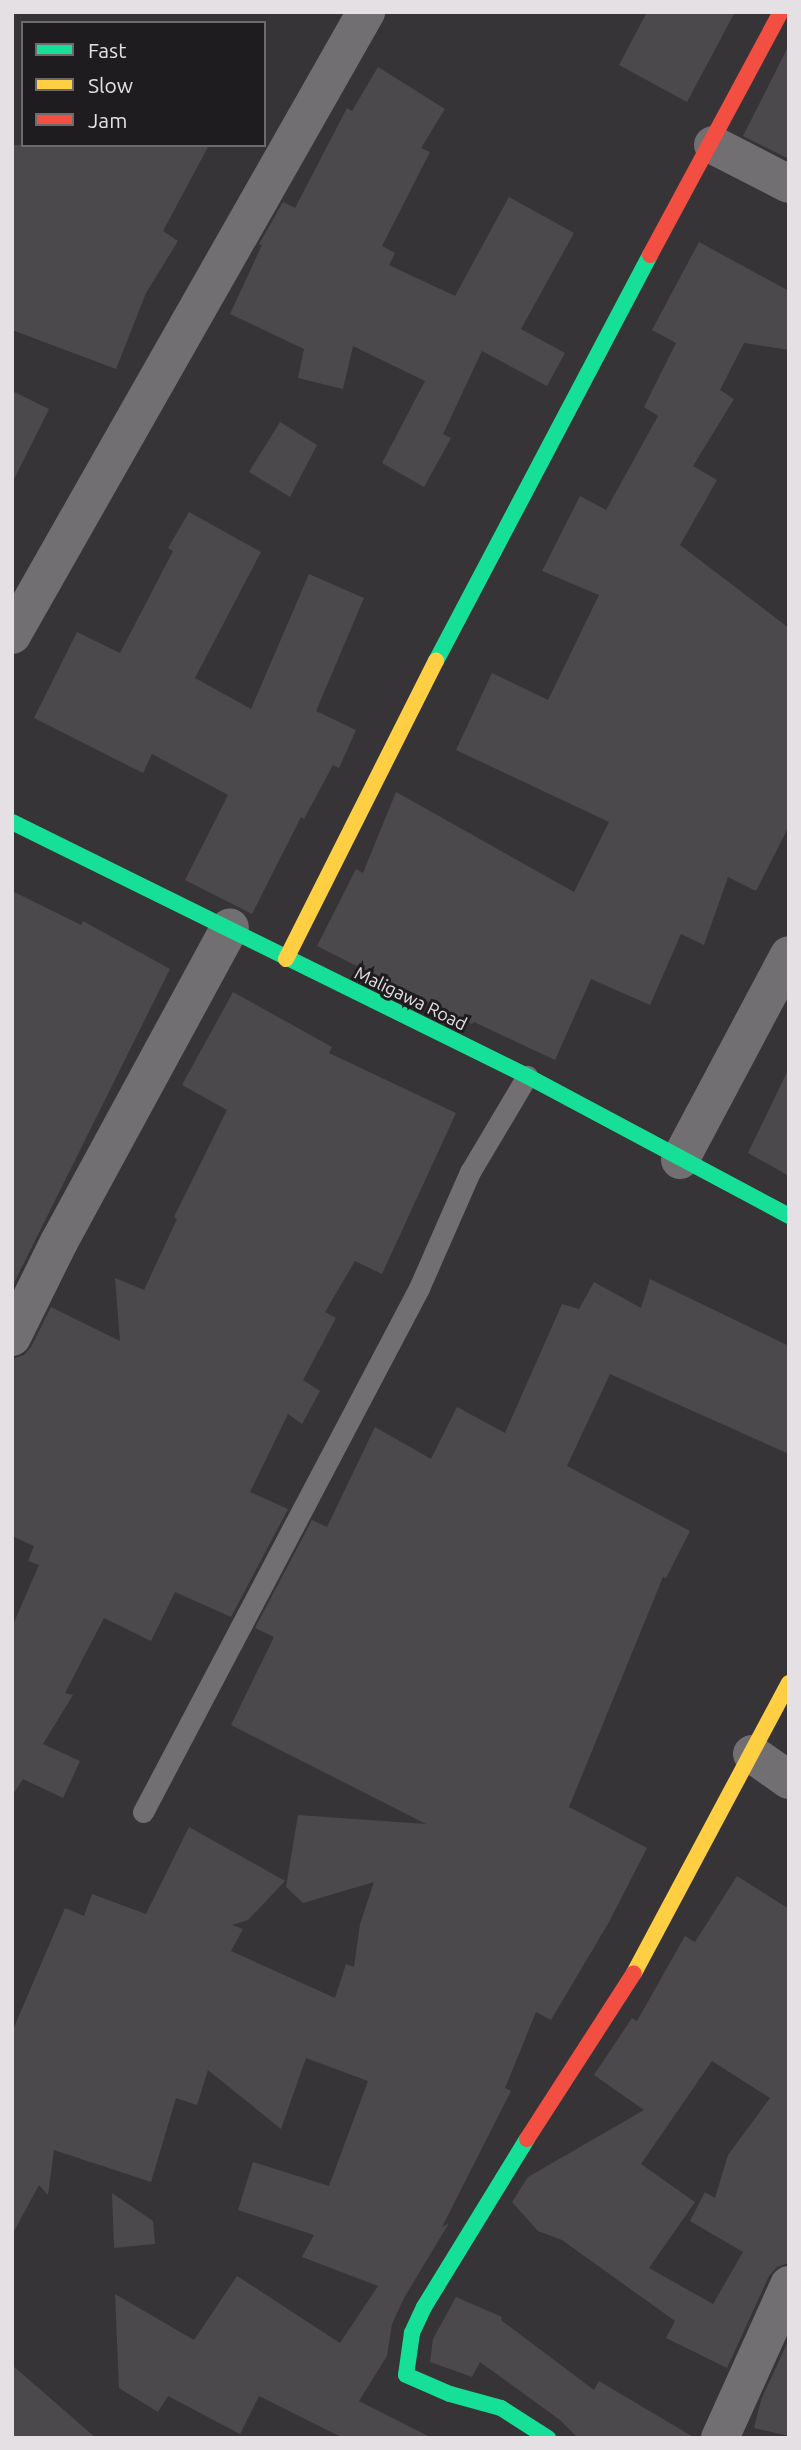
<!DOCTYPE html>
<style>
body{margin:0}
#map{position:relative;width:801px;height:2450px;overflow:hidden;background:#373438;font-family:Ubuntu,sans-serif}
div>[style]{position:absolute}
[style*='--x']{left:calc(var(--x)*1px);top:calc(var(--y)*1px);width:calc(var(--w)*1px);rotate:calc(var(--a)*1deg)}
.building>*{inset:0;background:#4b494c}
.lane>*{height:21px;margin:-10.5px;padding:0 10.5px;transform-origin:10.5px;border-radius:10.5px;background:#716f72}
.street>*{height:38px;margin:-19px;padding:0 19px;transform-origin:19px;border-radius:19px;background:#716f72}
.fast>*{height:16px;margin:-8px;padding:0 8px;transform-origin:8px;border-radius:8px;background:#16e098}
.slow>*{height:16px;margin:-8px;padding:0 8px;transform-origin:8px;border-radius:8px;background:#ffcf43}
.jam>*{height:16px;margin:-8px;padding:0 8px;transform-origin:8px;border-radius:8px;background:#f24e42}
span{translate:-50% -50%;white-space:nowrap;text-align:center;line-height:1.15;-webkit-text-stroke:6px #1e1c1e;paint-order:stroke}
.street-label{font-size:18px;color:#e4e0e4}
.frame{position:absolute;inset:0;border:14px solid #e4e0e4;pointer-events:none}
.legend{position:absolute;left:21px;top:21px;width:245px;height:126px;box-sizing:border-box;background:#1e1c1e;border:2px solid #6d6a6d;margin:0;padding:9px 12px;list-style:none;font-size:21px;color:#e4e0e4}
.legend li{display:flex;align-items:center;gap:14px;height:35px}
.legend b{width:35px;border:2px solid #6d6a6d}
</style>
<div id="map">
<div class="building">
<i style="clip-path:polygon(647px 12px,735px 12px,687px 102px,619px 65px)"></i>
<i style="clip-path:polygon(789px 45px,789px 159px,743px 136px)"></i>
<i style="clip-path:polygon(378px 67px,445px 109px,421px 148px,430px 152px,382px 246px,395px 253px,389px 265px,455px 296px,509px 197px,574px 233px,521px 329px,565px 353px,547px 386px,482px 351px,443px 434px,451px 438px,424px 487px,382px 463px,425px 381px,353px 346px,343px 389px,298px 378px,304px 349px,230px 314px,262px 245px,259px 244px,283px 202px,295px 208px,347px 108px,352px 111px)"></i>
<i style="clip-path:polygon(12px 145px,209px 145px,163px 231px,178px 241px,146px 293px,116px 369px,12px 330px)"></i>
<i style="clip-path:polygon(699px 242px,789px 291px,789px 350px,744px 343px,720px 390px,734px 399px,693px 466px,717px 480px,680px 545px,789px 628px,789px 826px,756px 891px,728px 877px,704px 945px,681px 934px,650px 1005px,591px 979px,555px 1060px,474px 1022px,472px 1024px,317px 946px,356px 869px,363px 873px,396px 792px,574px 892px,609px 822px,456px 750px,492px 673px,548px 700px,599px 595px,542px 571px,580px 496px,606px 510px,658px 416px,644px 407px,676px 343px,652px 330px)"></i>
<i style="clip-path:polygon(12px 391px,49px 409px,12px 483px)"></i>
<i style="clip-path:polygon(280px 422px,317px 445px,290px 497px,249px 472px)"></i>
<i style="clip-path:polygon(189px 512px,261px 552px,195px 678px,251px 709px,309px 574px,364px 598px,316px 711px,356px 730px,339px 768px,333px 765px,304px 819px,301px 817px,252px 914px,185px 880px,228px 795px,152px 754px,143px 773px,34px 718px,77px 632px,120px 653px,173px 551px,168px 548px)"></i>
<i style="clip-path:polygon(12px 891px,81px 925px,83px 921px,170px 969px,12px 1287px)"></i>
<i style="clip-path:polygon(233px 992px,332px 1047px,329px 1053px,456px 1113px,382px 1274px,355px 1261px,325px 1312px,336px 1318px,303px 1380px,320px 1391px,302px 1424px,288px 1414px,250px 1492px,288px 1509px,231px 1617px,175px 1592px,151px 1641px,104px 1618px,65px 1693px,73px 1695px,43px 1744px,80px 1761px,63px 1798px,23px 1779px,12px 1796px,12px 1627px,39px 1565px,28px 1561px,34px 1546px,12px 1536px,12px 1359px,24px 1355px,31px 1347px,51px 1307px,120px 1341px,115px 1278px,144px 1290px,177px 1219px,174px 1217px,227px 1110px,182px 1085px)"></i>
<i style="clip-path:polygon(789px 1068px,789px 1176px,748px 1153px)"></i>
<i style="clip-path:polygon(650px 1279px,789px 1346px,789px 1454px,610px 1374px,567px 1466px,690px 1531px,666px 1578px,663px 1577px,569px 1807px,647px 1848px,609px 1922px,551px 2020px,536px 2012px,505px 2088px,511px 2091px,442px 2227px,449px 2223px,404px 2298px,392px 2324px,387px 2356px,359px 2401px,432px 2438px,343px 2438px,259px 2396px,240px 2434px,168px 2396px,158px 2412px,119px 2388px,115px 2294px,194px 2340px,237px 2276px,340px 2343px,378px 2286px,302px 2257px,314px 2235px,238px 2210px,253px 2162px,329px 2186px,368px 2081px,306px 2058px,281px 2129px,208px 2070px,197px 2105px,176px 2098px,151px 2182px,54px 2150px,48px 2195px,39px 2185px,12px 2235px,12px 2032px,65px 1908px,84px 1916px,92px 1894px,146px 1914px,189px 1827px,285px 1881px,248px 1920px,232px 1925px,243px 1929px,231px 1951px,335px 1998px,346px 1964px,354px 1967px,360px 1924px,374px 1882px,303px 1903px,286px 1887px,298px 1815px,426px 1824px,231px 1725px,274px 1637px,255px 1628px,312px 1520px,327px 1527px,375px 1427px,431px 1459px,457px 1407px,505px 1433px,562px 1304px,579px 1309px,594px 1282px,641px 1308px)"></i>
<i style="clip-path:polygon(evenodd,737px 1876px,789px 1909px,789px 2263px,777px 2267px,769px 2276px,727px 2368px,666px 2338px,675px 2321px,562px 2240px,538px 2231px,512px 2202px,528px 2177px,644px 2110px,594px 2075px,632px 2018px,637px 2021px,685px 1936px,695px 1942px,737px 1876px,712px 2061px,770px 2098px,728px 2155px,715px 2198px,705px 2192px,690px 2221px,743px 2252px,713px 2304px,649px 2268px,695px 2202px,641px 2164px,712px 2061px)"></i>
<i style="clip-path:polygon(112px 2193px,153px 2221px,155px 2244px,114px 2248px)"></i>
<i style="clip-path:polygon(456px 2297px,502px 2317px,501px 2320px,594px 2390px,599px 2381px,695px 2438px,578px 2438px,560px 2420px,480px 2362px,472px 2377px,430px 2362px,433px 2339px)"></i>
<i style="clip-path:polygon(789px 2339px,789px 2436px,754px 2428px,761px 2400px)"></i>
<i style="clip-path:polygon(12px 2365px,96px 2438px,12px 2438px)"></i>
</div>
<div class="lane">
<i style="--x:143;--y:1812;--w:592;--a:-62.22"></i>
<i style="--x:419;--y:1288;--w:127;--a:-66.3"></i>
<i style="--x:470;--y:1172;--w:112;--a:-59.3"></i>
</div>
<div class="street">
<i style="--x:713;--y:145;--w:85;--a:27.2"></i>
<i style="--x:12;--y:635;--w:717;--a:-60.39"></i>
<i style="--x:680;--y:1160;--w:232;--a:-62"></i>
<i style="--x:12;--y:1337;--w:106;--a:-63.7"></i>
<i style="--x:59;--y:1242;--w:358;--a:-61.5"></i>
<i style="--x:752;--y:1754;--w:45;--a:35.1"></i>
<i style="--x:720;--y:2438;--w:168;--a:-65.7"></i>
</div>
<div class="fast">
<i style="--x:436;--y:661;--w:459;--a:-62.2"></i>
<i style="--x:12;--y:822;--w:574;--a:26.25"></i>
<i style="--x:527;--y:1076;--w:297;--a:28.1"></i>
<i style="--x:527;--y:2139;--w:197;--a:121.5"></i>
<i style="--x:424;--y:2307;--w:29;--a:115"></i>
<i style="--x:412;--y:2333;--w:42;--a:98.1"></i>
<i style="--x:406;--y:2375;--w:48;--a:23.4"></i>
<i style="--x:450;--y:2394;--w:53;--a:15.4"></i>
<i style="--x:501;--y:2408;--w:56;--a:32.6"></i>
</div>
<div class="slow">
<i style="--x:286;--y:959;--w:334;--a:-63.3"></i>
<i style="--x:634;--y:1973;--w:329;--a:-61.9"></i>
</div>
<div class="jam">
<i style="--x:650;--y:255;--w:276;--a:-61.7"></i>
<i style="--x:527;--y:2139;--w:197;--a:-57.2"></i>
</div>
<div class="street-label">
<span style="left:411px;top:998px;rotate:26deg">Maligawa Road</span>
</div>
<div class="frame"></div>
<ul class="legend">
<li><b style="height:9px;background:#16e098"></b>Fast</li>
<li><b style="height:9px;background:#ffcf43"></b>Slow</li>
<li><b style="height:9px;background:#f24e42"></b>Jam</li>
</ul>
</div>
